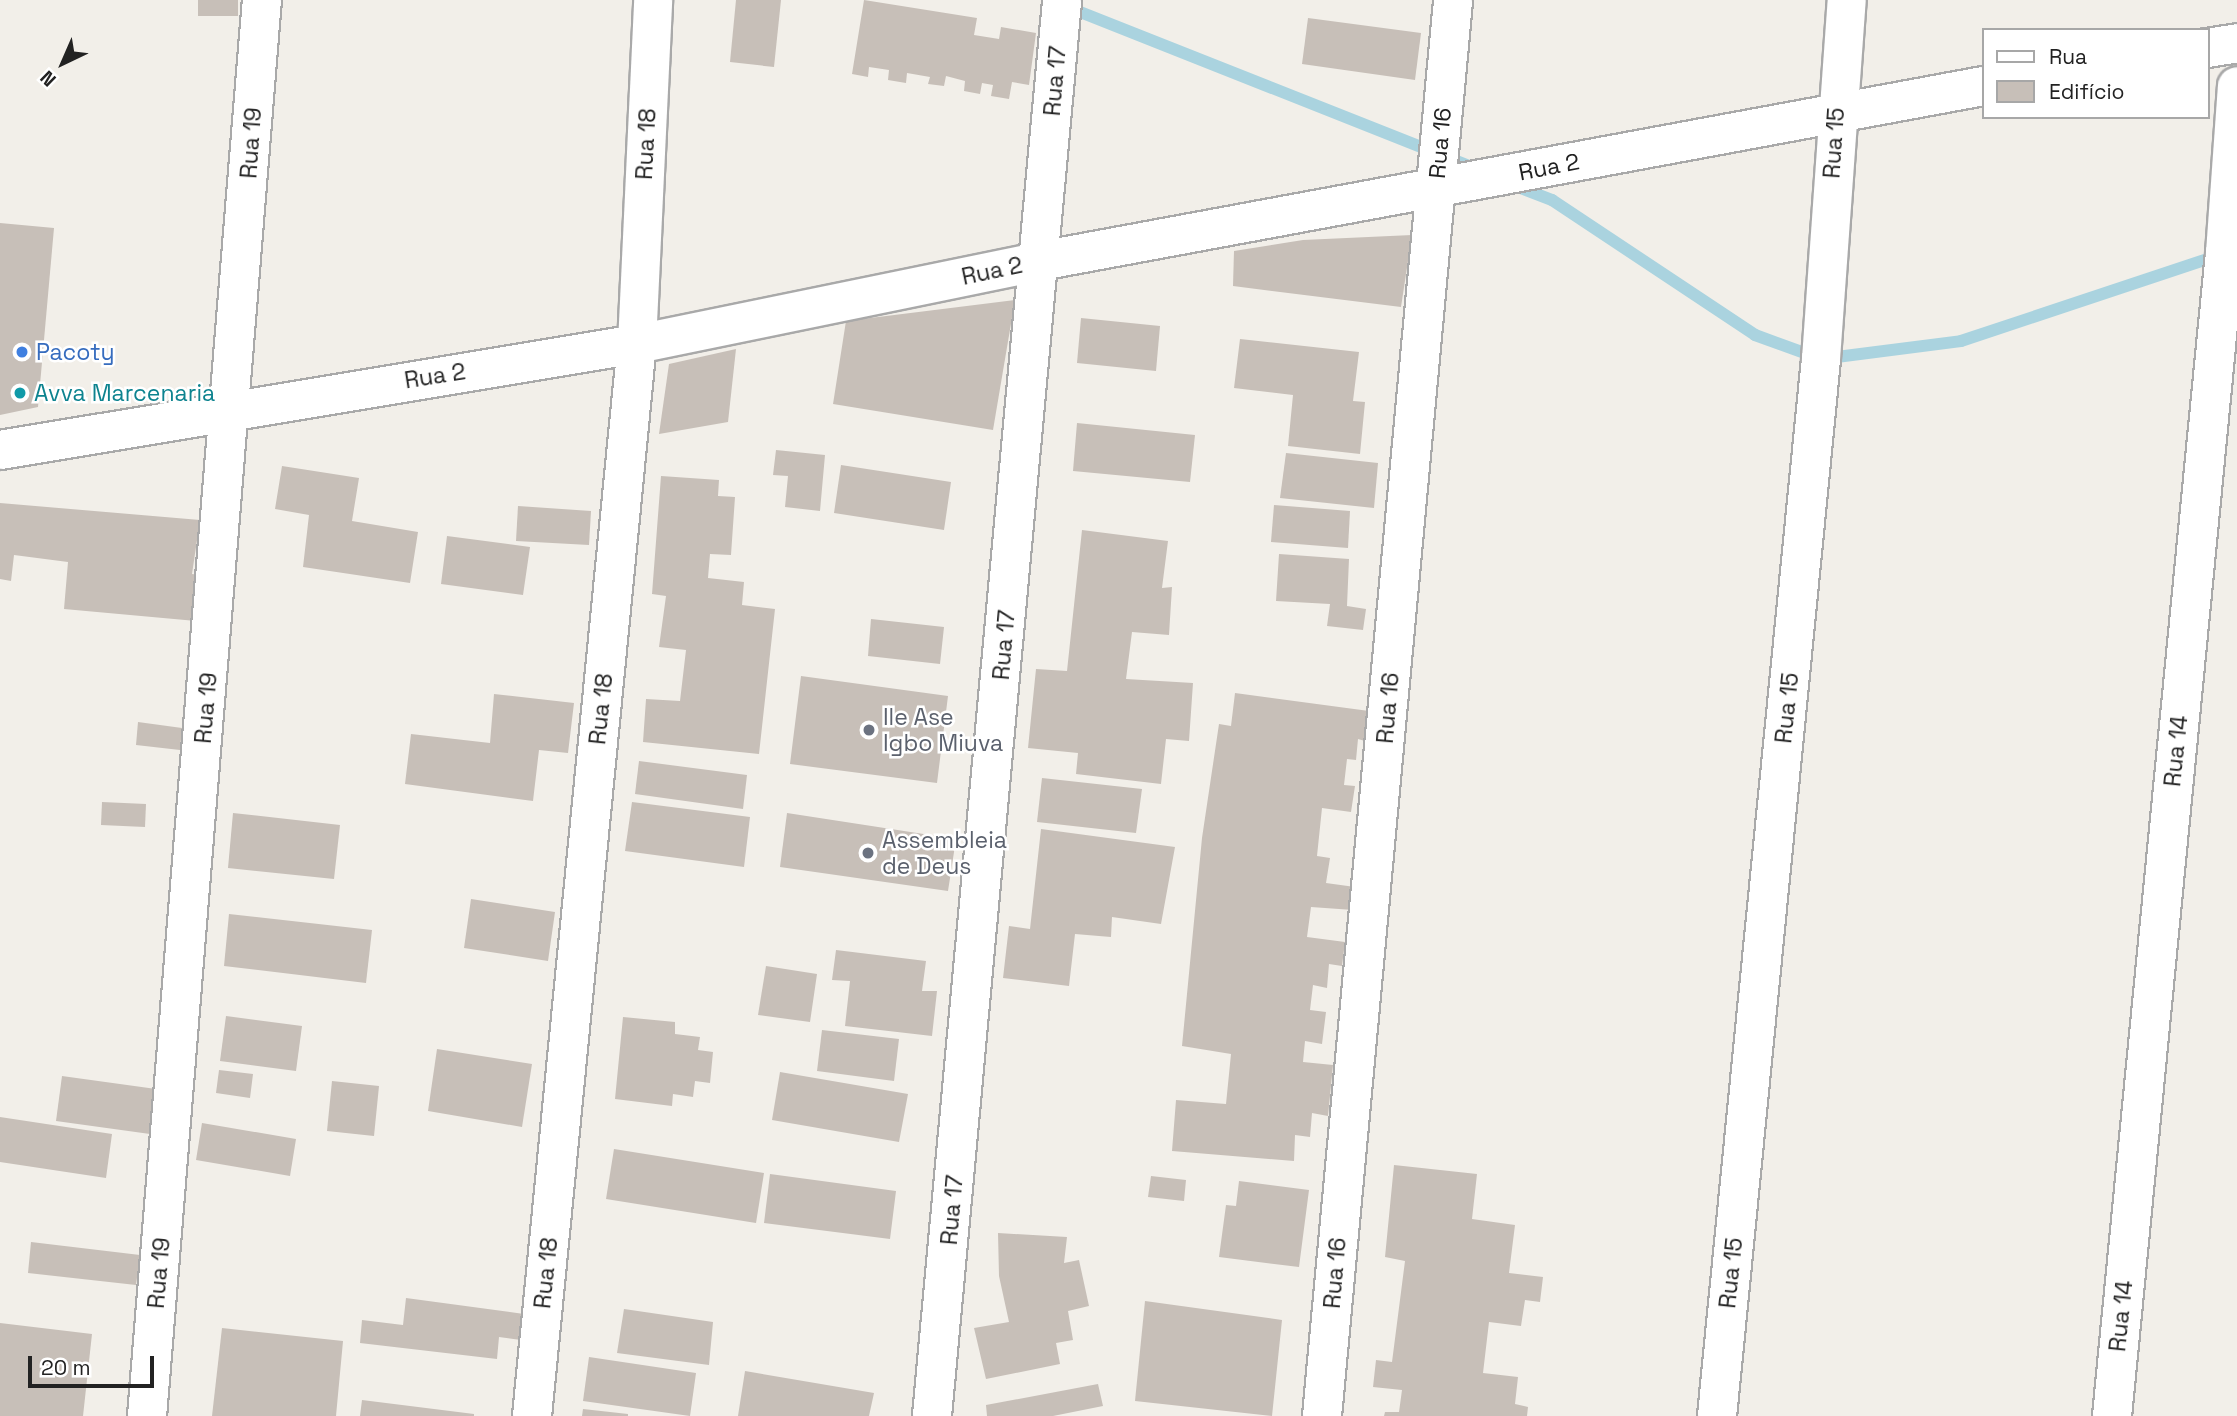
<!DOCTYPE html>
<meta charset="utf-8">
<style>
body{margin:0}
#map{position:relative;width:2237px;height:1416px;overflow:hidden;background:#f2efe9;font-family:"Space Grotesk",sans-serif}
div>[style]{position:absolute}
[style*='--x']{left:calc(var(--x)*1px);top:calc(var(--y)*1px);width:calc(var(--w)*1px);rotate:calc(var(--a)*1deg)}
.stream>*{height:12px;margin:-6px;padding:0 6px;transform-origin:6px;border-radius:6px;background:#aad3df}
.building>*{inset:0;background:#c7bfb8}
.roads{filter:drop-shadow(2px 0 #a9a9a9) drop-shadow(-2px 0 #a9a9a9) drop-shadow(0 2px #a9a9a9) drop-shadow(0 -2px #a9a9a9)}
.street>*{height:38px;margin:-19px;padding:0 19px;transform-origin:19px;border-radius:19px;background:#fff}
.dots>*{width:19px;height:19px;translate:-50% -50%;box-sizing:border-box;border:4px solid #fff;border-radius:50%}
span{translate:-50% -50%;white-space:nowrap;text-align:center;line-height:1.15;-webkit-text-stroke:5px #fff;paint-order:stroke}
.street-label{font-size:23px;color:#222}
.shop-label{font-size:23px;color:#366cbe}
.left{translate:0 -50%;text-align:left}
.culture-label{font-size:23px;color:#0d838f}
.worship-label{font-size:23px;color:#5b616d}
.legend{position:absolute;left:1982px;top:28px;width:228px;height:91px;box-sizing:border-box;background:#fff;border:2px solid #a7a7a7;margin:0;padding:9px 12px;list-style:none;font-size:21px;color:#222}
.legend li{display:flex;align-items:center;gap:14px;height:35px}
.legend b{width:35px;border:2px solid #a7a7a7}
.north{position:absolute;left:28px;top:28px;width:70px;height:70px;-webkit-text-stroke:5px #fff;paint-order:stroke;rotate:224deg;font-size:19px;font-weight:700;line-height:28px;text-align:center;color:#222}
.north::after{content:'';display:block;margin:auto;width:24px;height:32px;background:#222;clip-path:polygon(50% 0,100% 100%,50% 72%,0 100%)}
.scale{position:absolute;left:28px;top:1356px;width:126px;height:32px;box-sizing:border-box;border:4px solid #222;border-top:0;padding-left:9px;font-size:21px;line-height:24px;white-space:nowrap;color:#222;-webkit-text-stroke:5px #fff;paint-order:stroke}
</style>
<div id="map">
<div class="stream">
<i style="--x:1065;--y:6;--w:443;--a:21.6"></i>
<i style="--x:1513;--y:185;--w:42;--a:21"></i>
<i style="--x:1552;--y:200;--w:244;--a:33.6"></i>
<i style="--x:1755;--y:335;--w:70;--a:20"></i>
<i style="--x:1821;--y:359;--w:141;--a:-7.3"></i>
<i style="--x:1961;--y:341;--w:273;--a:-18.4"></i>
</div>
<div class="building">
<i style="clip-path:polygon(198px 0,238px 0,238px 16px,198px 16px)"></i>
<i style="clip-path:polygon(736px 0,781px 0,774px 67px,730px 62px)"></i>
<i style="clip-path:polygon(864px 0,977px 18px,974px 35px,999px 39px,1001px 27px,1036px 33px,1029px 85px,1012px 82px,1009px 99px,991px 96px,993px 85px,982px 83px,980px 94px,964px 91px,965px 81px,946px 76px,944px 86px,928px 84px,930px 77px,907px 73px,906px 83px,888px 80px,889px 70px,869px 67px,868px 77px,852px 74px)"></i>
<i style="clip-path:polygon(1308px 18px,1421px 33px,1415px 80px,1302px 64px)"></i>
<i style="clip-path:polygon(0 223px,54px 228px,38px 407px,0 415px)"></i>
<i style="clip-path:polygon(1412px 235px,1401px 307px,1233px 286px,1234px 251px,1303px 240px)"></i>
<i style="clip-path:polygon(1015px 300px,993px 430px,833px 404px,846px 321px)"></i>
<i style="clip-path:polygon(1081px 318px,1160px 326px,1156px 371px,1077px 363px)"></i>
<i style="clip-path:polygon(1240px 339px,1359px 352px,1353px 401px,1365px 402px,1360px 454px,1288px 446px,1293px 395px,1234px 388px)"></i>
<i style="clip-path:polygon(736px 349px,728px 422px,659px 434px,669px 364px)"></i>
<i style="clip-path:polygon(1077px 423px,1195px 435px,1190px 482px,1073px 471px)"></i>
<i style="clip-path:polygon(776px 450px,825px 455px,820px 511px,785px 507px,788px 476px,773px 475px)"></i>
<i style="clip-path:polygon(1286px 453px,1378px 463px,1374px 508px,1280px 498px)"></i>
<i style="clip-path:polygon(841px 465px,951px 482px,944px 530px,834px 513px)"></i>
<i style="clip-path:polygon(282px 466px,359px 478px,352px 521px,418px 532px,410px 583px,303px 567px,309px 515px,275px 509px)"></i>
<i style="clip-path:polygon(661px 476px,719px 480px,718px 496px,735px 497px,731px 555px,710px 554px,708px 578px,744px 582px,742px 605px,775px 609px,759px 754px,643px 742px,646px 699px,680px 701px,686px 650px,659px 647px,666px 596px,652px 594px)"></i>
<i style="clip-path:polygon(0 503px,200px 520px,192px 574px,200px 575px,196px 621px,64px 609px,68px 562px,14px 555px,11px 581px,0 579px)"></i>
<i style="clip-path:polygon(1274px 505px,1350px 511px,1348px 548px,1271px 542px)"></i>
<i style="clip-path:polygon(518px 506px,591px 511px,589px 545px,516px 541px)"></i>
<i style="clip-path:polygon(1082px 530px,1168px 541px,1162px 588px,1172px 587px,1169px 635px,1132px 632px,1126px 679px,1193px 683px,1189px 741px,1166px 739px,1161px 784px,1076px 774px,1078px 753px,1028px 748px,1036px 669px,1067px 671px)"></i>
<i style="clip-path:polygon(447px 536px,530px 547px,523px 595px,441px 584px)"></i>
<i style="clip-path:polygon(1279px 554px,1349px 559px,1347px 606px,1366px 609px,1363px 630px,1327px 626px,1330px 604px,1276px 601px)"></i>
<i style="clip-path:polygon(871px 619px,944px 627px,940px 664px,868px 656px)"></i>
<i style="clip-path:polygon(801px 676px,948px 696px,937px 783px,790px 764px)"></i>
<i style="clip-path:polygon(1235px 693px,1369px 711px,1365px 741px,1358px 739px,1356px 760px,1347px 759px,1344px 785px,1355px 786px,1351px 812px,1322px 808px,1317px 856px,1330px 858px,1326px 883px,1355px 887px,1353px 910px,1311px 907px,1307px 937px,1345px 942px,1342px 966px,1329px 964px,1327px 988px,1313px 985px,1310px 1010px,1326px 1012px,1322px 1044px,1305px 1041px,1303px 1062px,1333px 1065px,1328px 1116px,1312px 1113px,1310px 1137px,1295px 1135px,1294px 1161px,1172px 1151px,1176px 1100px,1226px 1104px,1231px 1054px,1182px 1046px,1202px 838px,1219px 724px,1231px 726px)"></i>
<i style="clip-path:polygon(494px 694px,574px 703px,568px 753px,539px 750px,533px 801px,405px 784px,411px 734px,490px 743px)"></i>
<i style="clip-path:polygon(138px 722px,182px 728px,180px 750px,136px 745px)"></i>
<i style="clip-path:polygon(639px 761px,747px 775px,743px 809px,635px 794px)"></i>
<i style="clip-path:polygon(1042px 778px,1142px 789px,1136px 833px,1037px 822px)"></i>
<i style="clip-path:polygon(102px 802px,146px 804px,145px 827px,101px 825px)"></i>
<i style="clip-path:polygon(632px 802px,750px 817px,744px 867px,625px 851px)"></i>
<i style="clip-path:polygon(233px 813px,340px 825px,334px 879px,228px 868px)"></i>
<i style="clip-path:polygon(787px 813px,956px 839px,948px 891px,780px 867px)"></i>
<i style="clip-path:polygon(1041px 829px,1175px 847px,1161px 924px,1112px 917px,1111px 937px,1075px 934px,1069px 986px,1003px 978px,1009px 926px,1030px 929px)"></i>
<i style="clip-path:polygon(471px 899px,555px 912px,548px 961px,464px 948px)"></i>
<i style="clip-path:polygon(229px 914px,372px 930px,366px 983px,224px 966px)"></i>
<i style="clip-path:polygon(836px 950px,926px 961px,922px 991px,937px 991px,932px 1036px,845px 1026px,850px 981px,832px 980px)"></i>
<i style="clip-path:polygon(766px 966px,817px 974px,810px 1022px,758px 1015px)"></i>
<i style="clip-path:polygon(226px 1016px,302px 1026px,296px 1071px,220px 1061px)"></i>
<i style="clip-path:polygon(623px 1017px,675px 1022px,675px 1034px,700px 1037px,698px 1050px,713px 1052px,710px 1083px,695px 1081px,693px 1097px,673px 1094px,672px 1106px,615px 1099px)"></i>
<i style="clip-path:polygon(822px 1030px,899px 1039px,894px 1081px,817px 1071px)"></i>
<i style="clip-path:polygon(437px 1049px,532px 1064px,522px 1127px,428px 1111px)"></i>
<i style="clip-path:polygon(219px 1070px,253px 1074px,250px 1098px,216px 1093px)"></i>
<i style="clip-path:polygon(780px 1072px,908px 1094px,899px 1142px,772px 1120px)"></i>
<i style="clip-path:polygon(62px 1076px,156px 1089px,150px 1134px,56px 1121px)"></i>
<i style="clip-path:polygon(332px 1081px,379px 1086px,374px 1136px,327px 1131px)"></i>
<i style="clip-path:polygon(0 1117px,112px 1134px,106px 1178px,0 1162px)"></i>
<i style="clip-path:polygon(202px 1123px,296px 1139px,290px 1176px,196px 1160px)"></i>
<i style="clip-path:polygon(614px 1149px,764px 1173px,756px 1223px,606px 1199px)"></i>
<i style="clip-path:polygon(1394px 1165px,1477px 1174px,1472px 1219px,1515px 1225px,1509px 1273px,1543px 1277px,1540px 1302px,1525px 1300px,1521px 1326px,1489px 1322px,1483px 1373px,1518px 1377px,1515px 1404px,1528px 1407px,1527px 1416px,1384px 1416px,1385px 1412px,1399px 1412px,1402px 1390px,1373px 1387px,1376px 1360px,1392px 1362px,1405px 1261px,1385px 1257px)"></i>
<i style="clip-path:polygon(770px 1174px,896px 1191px,890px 1239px,764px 1223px)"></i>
<i style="clip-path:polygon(1151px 1176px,1186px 1180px,1184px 1201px,1148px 1197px)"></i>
<i style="clip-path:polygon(1239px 1181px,1309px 1190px,1299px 1267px,1219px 1257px,1226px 1205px,1236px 1206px)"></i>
<i style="clip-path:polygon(998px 1233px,1067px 1237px,1064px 1263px,1079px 1260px,1089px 1306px,1068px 1311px,1073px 1340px,1056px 1343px,1060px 1364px,986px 1379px,974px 1328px,1009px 1322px,999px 1276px)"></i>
<i style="clip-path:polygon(31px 1242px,140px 1255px,136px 1285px,28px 1273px)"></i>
<i style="clip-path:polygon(406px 1298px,524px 1314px,521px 1340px,499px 1337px,497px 1359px,360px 1343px,362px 1320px,403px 1325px)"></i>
<i style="clip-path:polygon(1145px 1301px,1282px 1320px,1272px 1416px,1135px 1401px)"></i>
<i style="clip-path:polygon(624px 1309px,713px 1322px,709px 1365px,617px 1353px)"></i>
<i style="clip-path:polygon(0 1323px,92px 1334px,83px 1416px,0 1416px)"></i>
<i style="clip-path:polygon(222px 1328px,343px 1341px,336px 1416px,212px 1416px)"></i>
<i style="clip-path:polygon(589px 1357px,696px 1373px,690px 1416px,583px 1401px)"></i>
<i style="clip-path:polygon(745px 1371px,874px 1393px,869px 1416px,738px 1416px)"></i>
<i style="clip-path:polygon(1098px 1384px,1103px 1406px,1053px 1416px,987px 1416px,986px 1405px)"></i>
<i style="clip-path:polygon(362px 1400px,474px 1414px,474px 1416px,360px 1416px)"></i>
<i style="clip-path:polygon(583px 1409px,628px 1414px,628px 1416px,582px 1416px)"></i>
</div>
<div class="roads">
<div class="street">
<i style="--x:2207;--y:48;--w:30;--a:-9"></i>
<i style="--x:0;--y:450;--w:646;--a:-9.45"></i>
<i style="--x:637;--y:344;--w:411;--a:-11.6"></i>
<i style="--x:1040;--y:261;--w:959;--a:-10.51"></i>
<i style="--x:147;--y:1416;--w:1421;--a:-85.36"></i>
<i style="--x:532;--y:1416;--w:1077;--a:-84.41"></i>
<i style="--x:637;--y:344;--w:344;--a:-87.3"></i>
<i style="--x:932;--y:1416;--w:1422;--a:-84.75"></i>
<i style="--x:1322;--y:1416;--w:1422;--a:-84.71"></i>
<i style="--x:1717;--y:1416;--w:1062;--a:-84.38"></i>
<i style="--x:1821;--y:359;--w:360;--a:-85.9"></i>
<i style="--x:2112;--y:1416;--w:1168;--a:-84.45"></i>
<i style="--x:2225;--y:253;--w:167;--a:-85.9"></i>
</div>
</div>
<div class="dots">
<i style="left:22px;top:352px;background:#3f7fe0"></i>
<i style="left:20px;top:393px;background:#0f9aa8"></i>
<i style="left:869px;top:730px;background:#6b7280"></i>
<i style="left:868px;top:853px;background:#6b7280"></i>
</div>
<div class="street-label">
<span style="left:1055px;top:81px;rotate:-85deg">Rua 17</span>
<span style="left:251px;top:143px;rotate:-86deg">Rua 19</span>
<span style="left:1440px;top:143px;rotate:-85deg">Rua 16</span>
<span style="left:1834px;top:143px;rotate:-86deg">Rua 15</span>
<span style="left:646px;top:144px;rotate:-87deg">Rua 18</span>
<span style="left:1549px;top:167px;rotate:-11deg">Rua 2</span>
<span style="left:992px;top:271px;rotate:-12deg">Rua 2</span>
<span style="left:435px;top:376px;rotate:-9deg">Rua 2</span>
<span style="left:1004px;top:645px;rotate:-85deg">Rua 17</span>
<span style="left:206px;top:708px;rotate:-85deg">Rua 19</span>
<span style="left:1388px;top:708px;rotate:-85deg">Rua 16</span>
<span style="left:1787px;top:708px;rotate:-84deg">Rua 15</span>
<span style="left:601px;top:709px;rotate:-84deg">Rua 18</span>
<span style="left:2176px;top:751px;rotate:-84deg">Rua 14</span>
<span style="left:952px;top:1210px;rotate:-85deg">Rua 17</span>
<span style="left:159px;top:1273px;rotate:-85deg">Rua 19</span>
<span style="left:546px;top:1273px;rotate:-84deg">Rua 18</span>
<span style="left:1335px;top:1273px;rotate:-85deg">Rua 16</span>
<span style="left:1731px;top:1273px;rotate:-84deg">Rua 15</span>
<span style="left:2121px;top:1316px;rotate:-84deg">Rua 14</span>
</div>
<div class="shop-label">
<span class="left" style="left:36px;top:352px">Pacoty</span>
</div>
<div class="culture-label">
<span class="left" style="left:34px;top:393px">Avva Marcenaria</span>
</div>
<div class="worship-label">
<span class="left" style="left:883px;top:730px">Ile Ase<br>Igbo Miuva</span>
<span class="left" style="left:882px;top:853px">Assembleia<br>de Deus</span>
</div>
<ul class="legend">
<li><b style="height:9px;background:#fff"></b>Rua</li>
<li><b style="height:19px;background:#c7bfb8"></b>Edifício</li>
</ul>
<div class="north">N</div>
<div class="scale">20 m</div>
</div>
